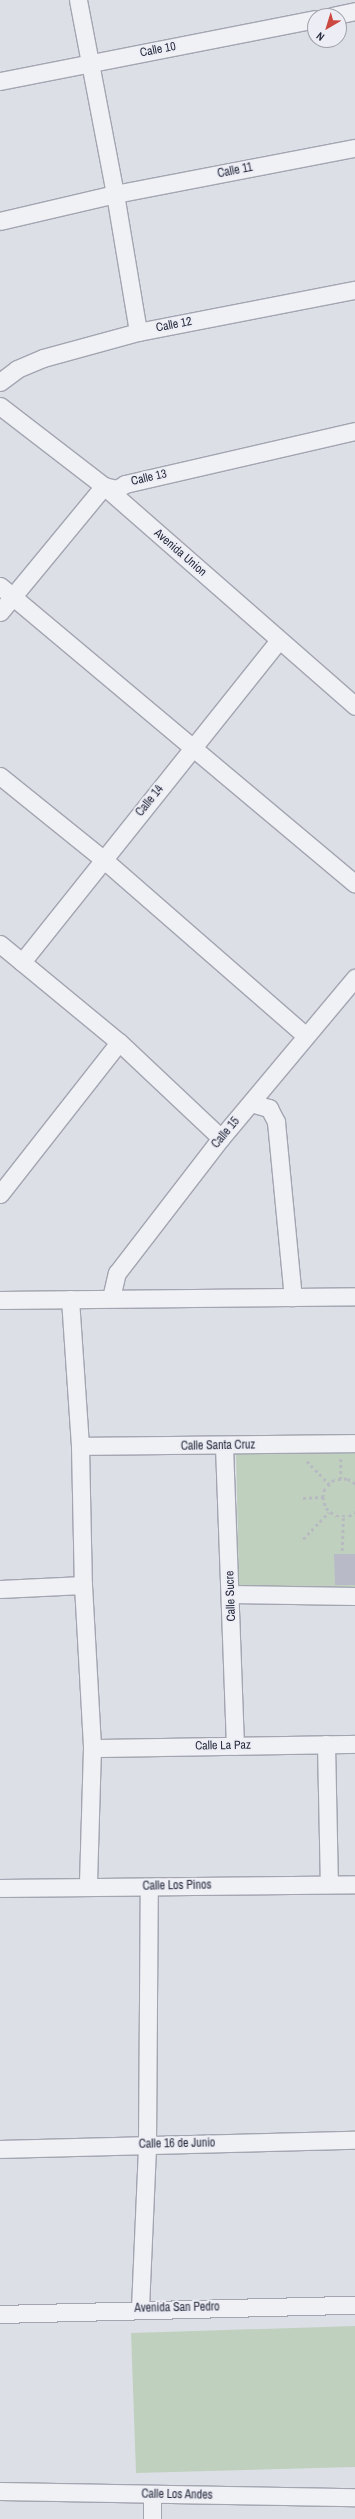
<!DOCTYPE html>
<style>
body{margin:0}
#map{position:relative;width:355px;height:2519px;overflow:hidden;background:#dddfe7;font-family:"Archivo Narrow",sans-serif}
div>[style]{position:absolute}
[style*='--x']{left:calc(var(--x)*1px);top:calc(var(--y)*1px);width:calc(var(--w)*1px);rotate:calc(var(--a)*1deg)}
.green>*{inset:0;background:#bfd1be}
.building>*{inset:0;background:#b8bac7}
.path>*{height:2.5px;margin-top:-1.25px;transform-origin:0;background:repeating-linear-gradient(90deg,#b8bac1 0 3px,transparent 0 6px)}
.roads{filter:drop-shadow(1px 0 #a3a5b1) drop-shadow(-1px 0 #a3a5b1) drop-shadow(0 1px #a3a5b1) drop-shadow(0 -1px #a3a5b1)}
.street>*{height:17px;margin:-8.5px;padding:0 8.5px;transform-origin:8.5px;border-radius:8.5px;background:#f0f1f5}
span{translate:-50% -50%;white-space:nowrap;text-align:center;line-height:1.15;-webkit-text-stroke:4px #edeef5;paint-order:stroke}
.street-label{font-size:12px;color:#272b3d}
.north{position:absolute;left:307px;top:8px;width:40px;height:40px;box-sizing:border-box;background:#edeef5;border:1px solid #9ea0ab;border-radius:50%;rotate:218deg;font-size:11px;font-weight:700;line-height:16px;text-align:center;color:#272b3d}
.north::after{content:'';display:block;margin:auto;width:14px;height:18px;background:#cc4942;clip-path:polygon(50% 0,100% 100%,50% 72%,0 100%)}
</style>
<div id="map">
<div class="green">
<i style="clip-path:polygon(355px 1452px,355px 1587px,239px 1586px,236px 1453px)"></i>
<i style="clip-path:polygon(355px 2326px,355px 2467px,136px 2473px,131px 2333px)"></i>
</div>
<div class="building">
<i style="clip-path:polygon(334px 1554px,355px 1554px,355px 1585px,335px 1585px)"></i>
</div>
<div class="path">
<i style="--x:341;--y:1459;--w:20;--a:90"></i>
<i style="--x:307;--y:1461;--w:32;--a:46"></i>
<i style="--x:355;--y:1484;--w:9;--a:-148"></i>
<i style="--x:347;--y:1479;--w:13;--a:176"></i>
<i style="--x:334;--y:1480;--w:13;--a:135"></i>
<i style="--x:325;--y:1489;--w:8;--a:104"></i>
<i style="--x:323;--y:1497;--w:11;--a:75"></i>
<i style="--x:326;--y:1508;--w:13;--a:39"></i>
<i style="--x:336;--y:1516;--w:13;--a:0"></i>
<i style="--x:349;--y:1516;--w:7;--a:-34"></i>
<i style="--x:303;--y:1498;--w:20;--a:-3"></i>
<i style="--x:303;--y:1539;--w:37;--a:-46"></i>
<i style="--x:342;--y:1551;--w:34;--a:-88"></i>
</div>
<div class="roads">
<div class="street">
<i style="--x:78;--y:0;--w:197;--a:79.2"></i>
<i style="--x:115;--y:194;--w:140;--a:80.5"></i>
<i style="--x:332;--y:16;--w:24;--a:-12"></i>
<i style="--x:0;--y:81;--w:321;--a:-11.1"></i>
<i style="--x:0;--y:221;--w:118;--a:-13.2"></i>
<i style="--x:115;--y:194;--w:244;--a:-10.9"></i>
<i style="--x:0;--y:382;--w:21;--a:-37"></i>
<i style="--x:17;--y:369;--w:28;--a:-23"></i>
<i style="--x:43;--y:358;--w:98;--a:-15.3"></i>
<i style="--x:138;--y:332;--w:221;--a:-11"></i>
<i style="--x:0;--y:406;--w:131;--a:37.6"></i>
<i style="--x:104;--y:486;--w:334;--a:41.2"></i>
<i style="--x:0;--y:586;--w:463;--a:40"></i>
<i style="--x:0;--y:612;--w:163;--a:-50.5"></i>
<i style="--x:104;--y:486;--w:13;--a:13"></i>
<i style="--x:117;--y:489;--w:9;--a:-32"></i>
<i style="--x:125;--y:484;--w:236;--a:-13"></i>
<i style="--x:0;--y:776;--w:132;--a:38.9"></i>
<i style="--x:103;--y:859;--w:268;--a:41.1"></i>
<i style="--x:0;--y:944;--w:154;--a:39.5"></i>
<i style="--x:119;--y:1042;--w:140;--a:43.3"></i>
<i style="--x:22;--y:962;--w:412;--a:-51.4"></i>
<i style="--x:251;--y:1103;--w:19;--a:16"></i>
<i style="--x:269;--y:1108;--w:16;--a:63"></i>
<i style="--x:276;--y:1122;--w:176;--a:84.5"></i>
<i style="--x:0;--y:1194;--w:193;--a:-51.9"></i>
<i style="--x:111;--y:1298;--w:26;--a:-77"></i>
<i style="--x:117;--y:1273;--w:170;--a:-52.4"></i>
<i style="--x:221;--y:1138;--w:209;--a:-50.1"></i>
<i style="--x:70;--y:1299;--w:147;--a:86.1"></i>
<i style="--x:80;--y:1446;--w:139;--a:88.8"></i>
<i style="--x:83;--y:1585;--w:163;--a:86.8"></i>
<i style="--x:92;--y:1748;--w:138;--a:91.7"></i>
<i style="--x:0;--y:1300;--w:355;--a:-0.6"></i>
<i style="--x:80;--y:1446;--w:275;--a:-0.6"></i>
<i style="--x:224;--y:1446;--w:300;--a:87.9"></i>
<i style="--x:0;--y:1589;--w:83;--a:-2.8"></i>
<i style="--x:231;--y:1594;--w:124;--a:0.9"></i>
<i style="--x:326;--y:1744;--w:140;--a:88.8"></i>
<i style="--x:92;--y:1748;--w:263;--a:-0.9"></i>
<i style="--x:0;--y:1888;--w:355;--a:-0.6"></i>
<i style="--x:0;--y:2149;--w:355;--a:-1.5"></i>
<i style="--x:140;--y:2308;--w:163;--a:-87.5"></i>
<i style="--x:147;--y:2145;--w:258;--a:-89.6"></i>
<i style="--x:0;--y:2314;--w:355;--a:-1.5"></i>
<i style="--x:0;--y:2491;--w:355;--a:1"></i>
<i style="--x:152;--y:2494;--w:25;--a:90"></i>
</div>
</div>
<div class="street-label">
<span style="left:158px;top:50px;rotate:-11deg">Calle 10</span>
<span style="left:235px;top:171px;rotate:-11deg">Calle 11</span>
<span style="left:174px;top:325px;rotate:-11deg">Calle 12</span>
<span style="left:149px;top:478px;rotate:-13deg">Calle 13</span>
<span style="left:180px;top:553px;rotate:41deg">Avenida Union</span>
<span style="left:150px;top:801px;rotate:-51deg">Calle 14</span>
<span style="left:226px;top:1133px;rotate:-50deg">Calle 15</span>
<span style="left:218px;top:1446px;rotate:-1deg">Calle Santa Cruz</span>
<span style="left:231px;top:1596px;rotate:-92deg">Calle Sucre</span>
<span style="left:223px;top:1746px;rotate:-1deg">Calle La Paz</span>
<span style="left:177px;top:1886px;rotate:-1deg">Calle Los Pinos</span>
<span style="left:177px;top:2144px;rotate:-1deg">Calle 16 de Junio</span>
<span style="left:177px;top:2308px;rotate:-1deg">Avenida San Pedro</span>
<span style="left:177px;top:2495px;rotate:1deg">Calle Los Andes</span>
</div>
<div class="north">N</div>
</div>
